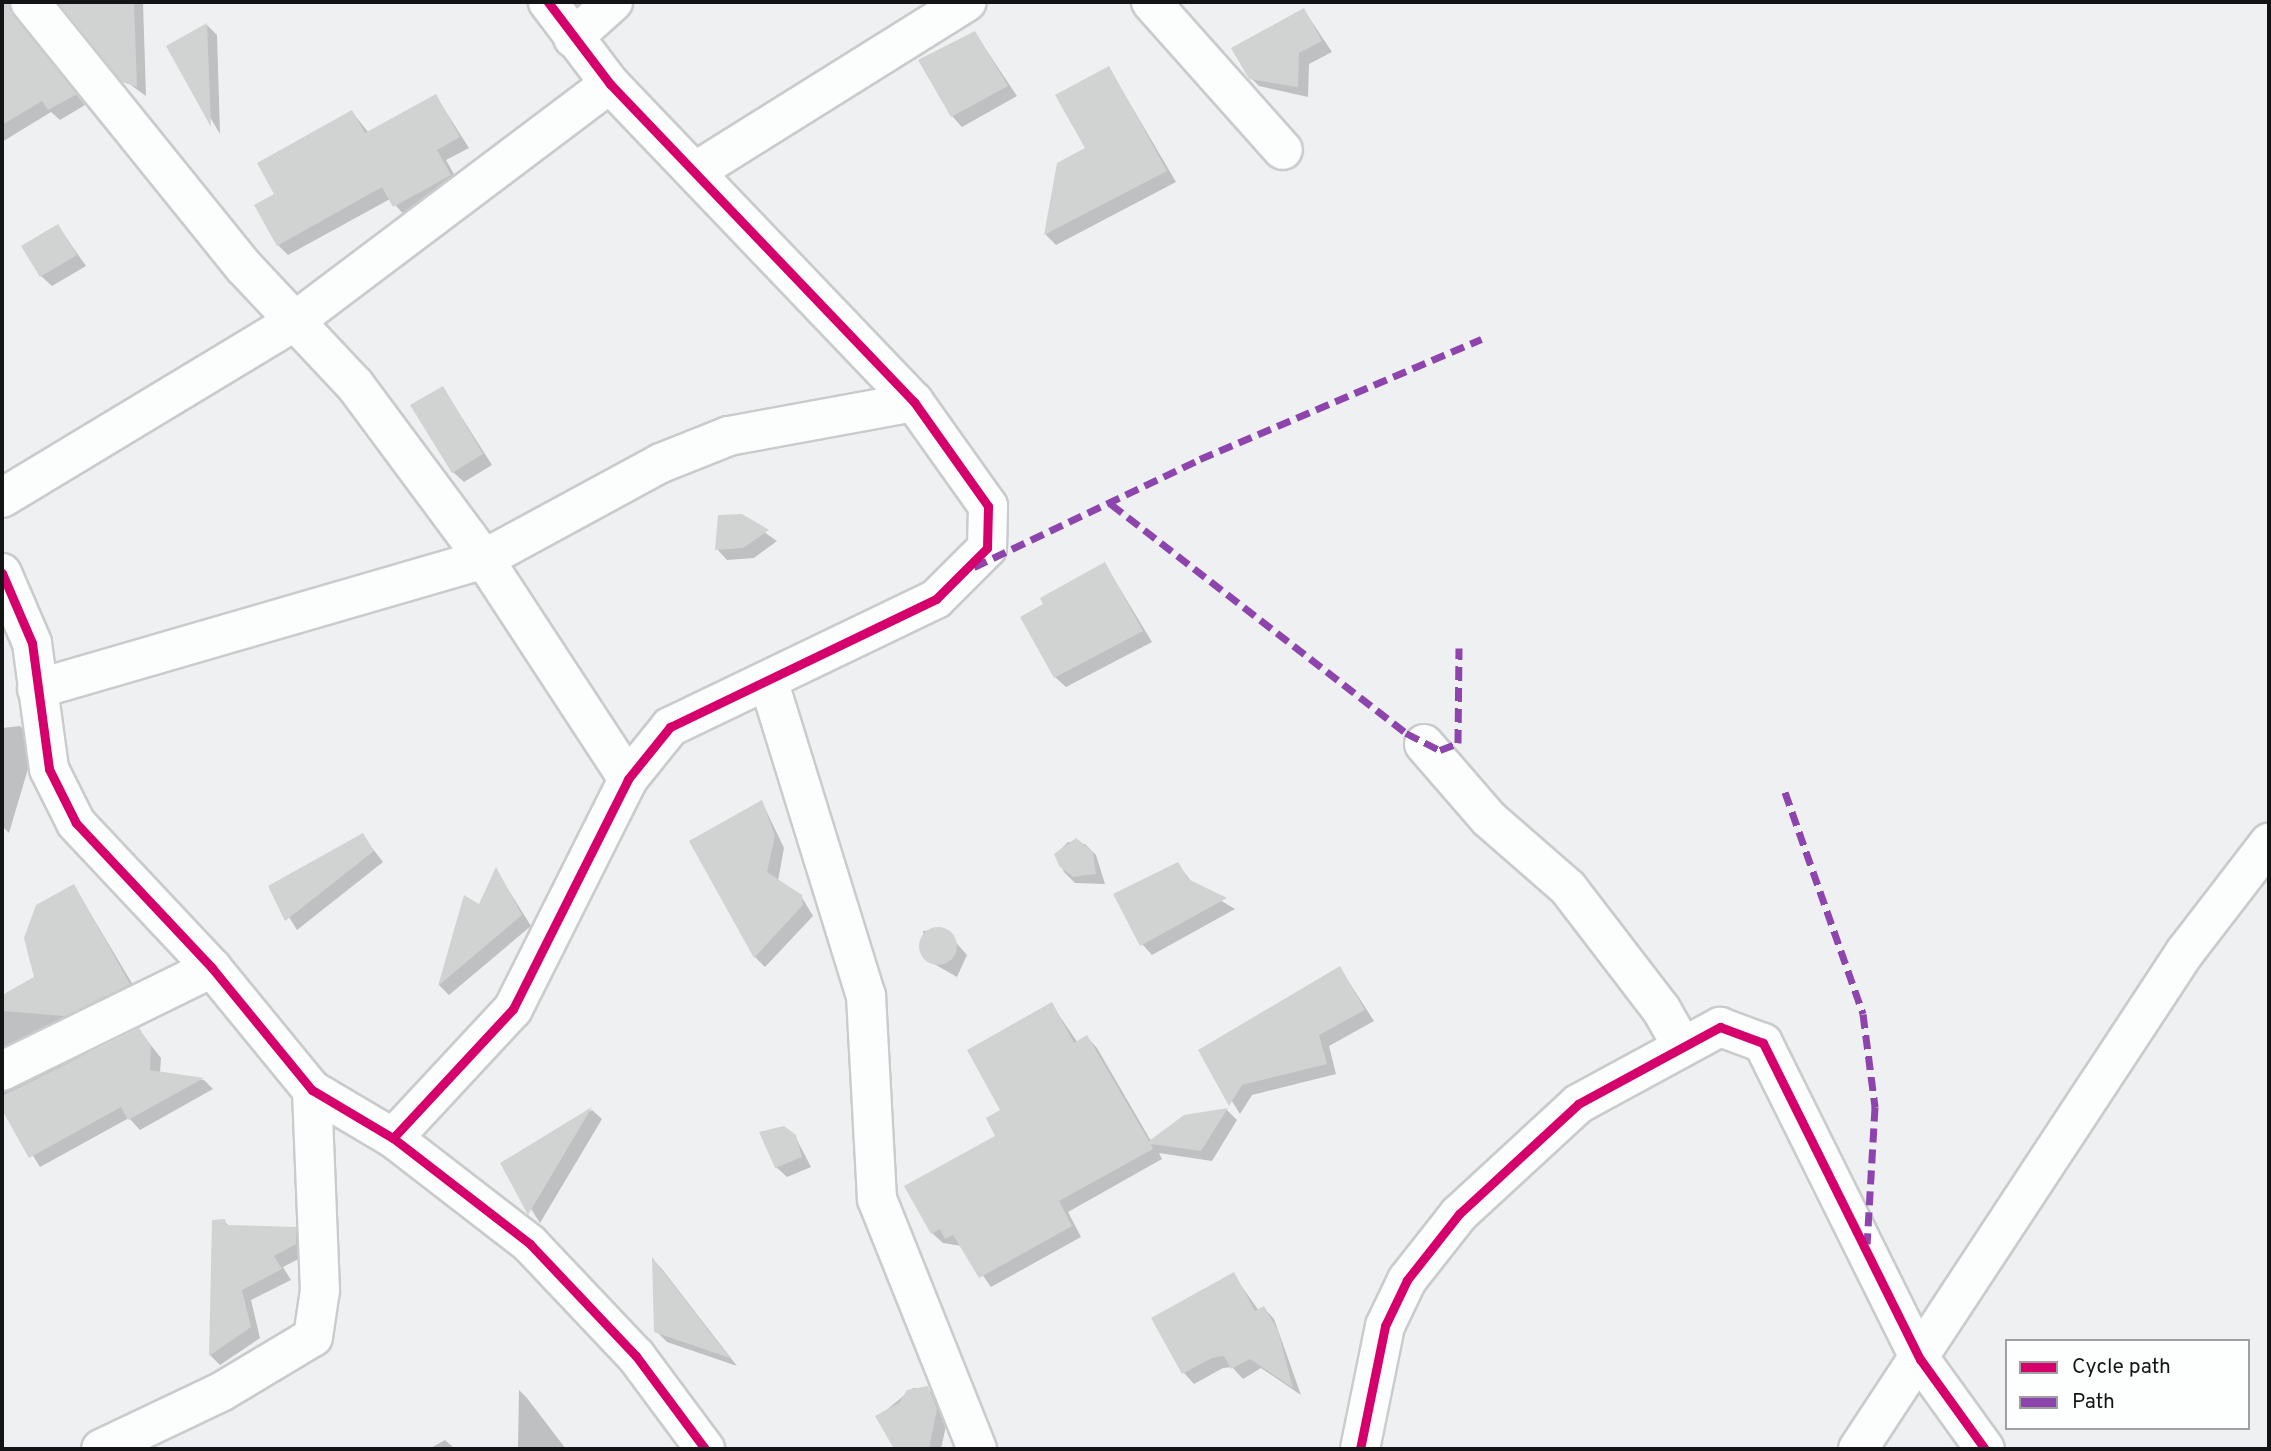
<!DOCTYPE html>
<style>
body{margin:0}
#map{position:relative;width:2271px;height:1451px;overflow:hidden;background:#eef0f2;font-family:Overpass,sans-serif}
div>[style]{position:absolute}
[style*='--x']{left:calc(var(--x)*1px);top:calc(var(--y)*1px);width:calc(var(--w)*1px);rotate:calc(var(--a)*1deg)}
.shadow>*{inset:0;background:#0003}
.building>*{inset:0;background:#d1d2d2}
.round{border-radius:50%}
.roads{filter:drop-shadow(2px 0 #cacbcd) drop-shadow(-2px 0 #cacbcd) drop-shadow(0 2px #cacbcd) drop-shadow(0 -2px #cacbcd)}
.minor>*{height:38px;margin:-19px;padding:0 19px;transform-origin:19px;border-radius:19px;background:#fcfdfd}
.quiet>*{height:7px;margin-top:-3.5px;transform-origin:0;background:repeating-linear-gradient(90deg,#8e44ad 0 14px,transparent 0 21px)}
.cycleway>*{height:9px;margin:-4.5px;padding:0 4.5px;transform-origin:4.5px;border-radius:4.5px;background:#d6006c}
span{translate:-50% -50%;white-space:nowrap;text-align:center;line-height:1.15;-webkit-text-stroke:6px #fdfefe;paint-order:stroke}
.frame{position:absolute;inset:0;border:4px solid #131416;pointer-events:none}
.legend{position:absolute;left:2005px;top:1339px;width:245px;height:91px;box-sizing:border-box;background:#fdfefe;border:2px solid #9fa0a1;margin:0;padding:9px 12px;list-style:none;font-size:21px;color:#131416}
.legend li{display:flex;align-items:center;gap:14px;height:35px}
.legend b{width:35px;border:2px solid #9fa0a1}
</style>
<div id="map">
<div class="shadow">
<i style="clip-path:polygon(60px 2px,143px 2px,146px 96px,124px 80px)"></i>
<i style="clip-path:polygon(1304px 10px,1332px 52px,1309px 64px,1308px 97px,1259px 86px,1248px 75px)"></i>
<i style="clip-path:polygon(9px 11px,85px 105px,60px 120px,51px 112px,2px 142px,2px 12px)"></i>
<i style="clip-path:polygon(207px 25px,217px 35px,220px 134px,168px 46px)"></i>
<i style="clip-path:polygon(975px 33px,1017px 96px,962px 127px,952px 116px)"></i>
<i style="clip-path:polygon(1109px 68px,1176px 182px,1056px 245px,1046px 235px,1059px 164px,1087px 149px)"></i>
<i style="clip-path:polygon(436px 96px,469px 148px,446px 160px,460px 185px,405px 216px,390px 199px,288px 255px,278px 245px,276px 195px,352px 112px,369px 133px)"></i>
<i style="clip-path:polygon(58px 226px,86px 266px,52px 286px,41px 276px)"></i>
<i style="clip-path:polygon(443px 388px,492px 465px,464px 482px,453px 472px)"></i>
<i style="clip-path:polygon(741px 516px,777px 541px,754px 558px,727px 560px,717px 549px)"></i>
<i style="clip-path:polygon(1105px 564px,1152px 642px,1066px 687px,1055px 677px)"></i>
<i style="clip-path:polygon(20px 726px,31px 736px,33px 752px,9px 833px,2px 826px,2px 728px)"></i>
<i style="clip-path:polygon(762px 802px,784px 848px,778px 881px,801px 896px,813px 916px,765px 967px,755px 957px)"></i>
<i style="clip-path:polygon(362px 835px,383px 862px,297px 930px,270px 886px)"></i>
<i style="clip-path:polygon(1068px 842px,1085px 844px,1096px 855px,1105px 884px,1075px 883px,1064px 872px,1056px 854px)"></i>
<i style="clip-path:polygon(1178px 864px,1193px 884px,1235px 909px,1152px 955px,1142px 944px)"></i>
<i style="clip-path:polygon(496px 870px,531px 926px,449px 995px,439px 985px,465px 898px,480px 906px)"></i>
<i style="clip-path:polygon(74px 886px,139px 995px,2px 1063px,2px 997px,36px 978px)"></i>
<i style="clip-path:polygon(945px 930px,967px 955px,957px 977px,929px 961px,923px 931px)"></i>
<i style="clip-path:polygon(1340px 968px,1374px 1021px,1329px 1046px,1336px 1074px,1252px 1095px,1240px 1114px,1200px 1050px)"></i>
<i style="clip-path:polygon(1052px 1005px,1078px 1043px,1087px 1037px,1097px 1048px,1151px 1141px,1185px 1116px,1227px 1110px,1237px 1120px,1212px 1161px,1159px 1153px,1162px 1159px,1068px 1212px,1081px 1237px,991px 1287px,962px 1246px,943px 1243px,932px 1233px,998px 1137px,1003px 1111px)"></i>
<i style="clip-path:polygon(139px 1030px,161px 1058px,160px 1073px,204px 1080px,213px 1089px,140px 1130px,129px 1118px,40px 1167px,2px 1106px,2px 1092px)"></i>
<i style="clip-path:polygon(592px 1110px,602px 1119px,540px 1223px,502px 1163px)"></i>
<i style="clip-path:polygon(795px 1136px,811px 1167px,787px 1177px,776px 1167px)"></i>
<i style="clip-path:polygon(224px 1221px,230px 1227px,295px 1229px,305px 1240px,306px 1255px,283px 1267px,291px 1280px,251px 1300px,260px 1338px,220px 1365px,210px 1355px,214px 1222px)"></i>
<i style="clip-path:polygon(654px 1261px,662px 1269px,737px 1366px,667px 1342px,656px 1331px)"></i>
<i style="clip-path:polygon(1233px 1274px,1259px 1311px,1264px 1308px,1274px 1319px,1301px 1395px,1261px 1368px,1243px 1379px,1232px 1367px,1223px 1368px,1194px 1384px,1184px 1373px,1153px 1319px)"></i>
<i style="clip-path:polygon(913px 1388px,927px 1388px,938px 1399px,947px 1421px,941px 1449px,896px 1449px,878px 1417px)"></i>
<i style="clip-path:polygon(519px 1390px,527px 1398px,566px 1449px,518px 1449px)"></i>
<i style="clip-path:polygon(445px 1440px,455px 1449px,429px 1449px)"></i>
</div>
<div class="building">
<i style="clip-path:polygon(2px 2px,9px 2px,77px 94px,48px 110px,42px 101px,2px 125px)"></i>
<i style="clip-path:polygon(58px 2px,134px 2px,137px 87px,122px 82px)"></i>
<i style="clip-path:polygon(1304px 8px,1322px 41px,1299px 53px,1298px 87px,1249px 79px,1231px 48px)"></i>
<i style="clip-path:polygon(207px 23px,211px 127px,166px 46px)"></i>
<i style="clip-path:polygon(975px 31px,1008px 86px,951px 117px,918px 60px)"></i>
<i style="clip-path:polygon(1109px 66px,1167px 171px,1044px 235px,1057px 163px,1085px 148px,1055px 95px)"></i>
<i style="clip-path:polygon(436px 94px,460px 137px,437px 150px,451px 175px,393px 207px,382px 187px,277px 246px,254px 205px,274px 194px,257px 163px,352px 110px,365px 133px)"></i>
<i style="clip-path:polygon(58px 224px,77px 255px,40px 277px,21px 246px)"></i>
<i style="clip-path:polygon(443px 386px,483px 454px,452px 473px,410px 405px)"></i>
<i style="clip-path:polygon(742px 514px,769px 530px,743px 548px,715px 550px,718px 515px)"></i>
<i style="clip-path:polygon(1105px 562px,1143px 631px,1054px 678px,1020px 617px,1043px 604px,1040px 598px)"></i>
<i style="clip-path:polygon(762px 800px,775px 836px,767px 872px,802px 895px,803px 905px,754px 958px,689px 841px)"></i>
<i style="clip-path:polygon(363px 833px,374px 851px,285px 921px,268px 886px)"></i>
<i style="clip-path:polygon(1076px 838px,1093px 852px,1096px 874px,1073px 877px,1059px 866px,1054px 854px)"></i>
<i style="clip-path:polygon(1178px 862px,1188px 879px,1227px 898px,1140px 946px,1113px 894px)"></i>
<i style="clip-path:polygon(496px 867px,522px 915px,438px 986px,464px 895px,479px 904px)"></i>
<i style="clip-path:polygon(74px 884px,130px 984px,65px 1016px,2px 1011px,2px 995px,34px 977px,24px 938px,36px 905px)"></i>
<i class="round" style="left:919px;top:927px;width:38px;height:38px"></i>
<i style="clip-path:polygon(1340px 966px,1365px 1010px,1319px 1035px,1327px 1064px,1242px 1085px,1229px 1106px,1198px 1050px)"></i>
<i style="clip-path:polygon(1052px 1002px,1074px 1043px,1087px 1035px,1149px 1141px,1184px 1115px,1228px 1108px,1201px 1151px,1151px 1144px,1153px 1149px,1059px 1201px,1072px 1226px,979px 1278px,953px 1235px,945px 1239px,940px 1229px,931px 1234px,904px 1186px,995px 1136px,986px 1118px,1000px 1110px,967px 1050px)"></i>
<i style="clip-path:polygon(139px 1028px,151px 1046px,150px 1070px,204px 1078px,128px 1120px,121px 1107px,29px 1158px,2px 1110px,2px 1096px)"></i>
<i style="clip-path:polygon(592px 1107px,528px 1215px,500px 1163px)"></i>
<i style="clip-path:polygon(784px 1126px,796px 1135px,802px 1157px,775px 1168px,759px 1132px)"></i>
<i style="clip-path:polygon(225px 1219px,226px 1225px,296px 1227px,296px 1244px,274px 1256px,282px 1269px,242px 1290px,251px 1327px,209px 1356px,212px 1220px)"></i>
<i style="clip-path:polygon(652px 1257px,730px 1358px,654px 1332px)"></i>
<i style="clip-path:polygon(1234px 1272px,1255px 1311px,1264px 1306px,1278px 1331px,1293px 1388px,1250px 1359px,1231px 1369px,1224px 1356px,1212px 1358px,1182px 1374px,1151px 1318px)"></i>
<i style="clip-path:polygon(928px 1386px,937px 1409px,929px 1449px,894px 1449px,875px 1416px,899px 1403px,907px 1390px)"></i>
</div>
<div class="roads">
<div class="minor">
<i style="--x:30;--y:2;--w:341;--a:51.1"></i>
<i style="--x:244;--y:267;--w:162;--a:46.8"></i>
<i style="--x:355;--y:385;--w:217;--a:53.4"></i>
<i style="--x:484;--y:559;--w:263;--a:56.8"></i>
<i style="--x:1151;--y:2;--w:198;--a:48.3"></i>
<i style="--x:573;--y:38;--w:54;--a:-42"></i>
<i style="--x:696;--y:171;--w:319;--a:-32"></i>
<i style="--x:2;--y:498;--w:342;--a:-31.1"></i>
<i style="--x:295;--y:321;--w:394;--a:-37"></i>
<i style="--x:2;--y:573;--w:76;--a:66.8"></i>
<i style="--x:32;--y:643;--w:127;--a:82.3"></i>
<i style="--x:49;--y:769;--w:60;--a:63.4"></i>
<i style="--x:76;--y:823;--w:199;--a:46.8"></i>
<i style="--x:212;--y:968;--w:158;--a:50.7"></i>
<i style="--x:312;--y:1090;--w:94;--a:30.7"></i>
<i style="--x:393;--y:1138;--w:173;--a:37.7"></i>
<i style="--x:530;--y:1244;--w:154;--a:46.6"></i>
<i style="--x:636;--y:1356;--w:116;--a:53.4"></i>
<i style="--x:769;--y:683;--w:328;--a:72.8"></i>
<i style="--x:866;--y:996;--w:203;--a:86.9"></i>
<i style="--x:877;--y:1199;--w:269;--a:68.2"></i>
<i style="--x:37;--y:689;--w:466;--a:-16.2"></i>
<i style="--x:484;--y:559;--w:201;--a:-28.5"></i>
<i style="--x:661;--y:463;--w:73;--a:-21.7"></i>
<i style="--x:729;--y:436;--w:188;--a:-10.4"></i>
<i style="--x:1424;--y:744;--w:99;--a:49.1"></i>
<i style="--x:1489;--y:819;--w:105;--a:41.1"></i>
<i style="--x:1568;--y:888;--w:153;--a:52.5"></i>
<i style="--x:1661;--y:1009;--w:43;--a:60.4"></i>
<i style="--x:2;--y:1071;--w:234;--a:-26.1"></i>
<i style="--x:393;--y:1138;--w:176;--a:-47.1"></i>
<i style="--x:513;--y:1009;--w:257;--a:-63.4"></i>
<i style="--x:628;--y:779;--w:67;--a:-51.1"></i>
<i style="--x:670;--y:727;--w:295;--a:-25.7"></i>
<i style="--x:936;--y:599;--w:72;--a:-45"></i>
<i style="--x:987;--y:548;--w:42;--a:-88.6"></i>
<i style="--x:988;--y:506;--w:128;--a:-125.4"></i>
<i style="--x:914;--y:402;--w:440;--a:-133.7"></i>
<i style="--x:610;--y:84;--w:103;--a:-127.1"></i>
<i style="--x:101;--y:1449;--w:133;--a:-25.4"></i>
<i style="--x:221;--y:1392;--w:107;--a:-30.9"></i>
<i style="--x:313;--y:1337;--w:48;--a:-81.5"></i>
<i style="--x:320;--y:1290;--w:200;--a:-92.3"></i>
<i style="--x:1360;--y:1449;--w:126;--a:-78.5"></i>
<i style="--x:1385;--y:1326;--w:51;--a:-64.4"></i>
<i style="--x:1407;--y:1280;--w:84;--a:-51.8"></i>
<i style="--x:1459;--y:1214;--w:162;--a:-42.7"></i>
<i style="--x:1578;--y:1104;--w:162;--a:-28.5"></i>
<i style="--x:1720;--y:1027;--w:46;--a:20.4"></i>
<i style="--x:1763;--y:1043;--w:353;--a:63.6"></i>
<i style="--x:1920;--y:1359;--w:111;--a:54.2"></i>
<i style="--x:1858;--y:1449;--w:595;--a:-56.66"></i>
<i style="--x:2185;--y:952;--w:138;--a:-52.4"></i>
</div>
</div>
<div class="quiet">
<i style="--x:1111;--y:504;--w:373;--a:37.8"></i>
<i style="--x:1406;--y:733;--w:38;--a:27"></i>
<i style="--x:1440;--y:750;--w:19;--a:-21"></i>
<i style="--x:1458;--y:743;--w:95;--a:-89.4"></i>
<i style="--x:974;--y:567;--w:250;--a:-25.5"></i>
<i style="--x:1200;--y:459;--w:306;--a:-23.1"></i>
<i style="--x:1785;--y:792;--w:235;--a:70.6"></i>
<i style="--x:1863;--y:1014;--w:94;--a:82.6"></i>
<i style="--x:1875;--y:1107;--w:137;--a:93.3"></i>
</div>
<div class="cycleway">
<i style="--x:2;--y:573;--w:76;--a:66.8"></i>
<i style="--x:32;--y:643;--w:127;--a:82.3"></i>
<i style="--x:49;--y:769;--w:60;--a:63.4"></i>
<i style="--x:76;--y:823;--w:199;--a:46.8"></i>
<i style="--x:212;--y:968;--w:158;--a:50.7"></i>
<i style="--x:312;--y:1090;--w:94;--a:30.7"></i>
<i style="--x:393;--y:1138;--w:173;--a:37.7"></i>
<i style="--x:530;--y:1244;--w:154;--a:46.6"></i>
<i style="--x:636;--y:1356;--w:116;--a:53.4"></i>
<i style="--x:393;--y:1138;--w:176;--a:-47.1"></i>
<i style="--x:513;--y:1009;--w:257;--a:-63.4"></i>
<i style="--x:628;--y:779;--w:67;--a:-51.1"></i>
<i style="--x:670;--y:727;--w:295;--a:-25.7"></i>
<i style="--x:936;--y:599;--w:72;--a:-45"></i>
<i style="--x:987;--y:548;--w:42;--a:-88.6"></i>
<i style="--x:988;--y:506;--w:128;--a:-125.4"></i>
<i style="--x:914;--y:402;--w:440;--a:-133.7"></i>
<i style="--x:610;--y:84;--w:103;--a:-127.1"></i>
<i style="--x:1360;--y:1449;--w:126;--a:-78.5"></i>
<i style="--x:1385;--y:1326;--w:51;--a:-64.4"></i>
<i style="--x:1407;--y:1280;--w:84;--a:-51.8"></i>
<i style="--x:1459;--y:1214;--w:162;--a:-42.7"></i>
<i style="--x:1578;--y:1104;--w:162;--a:-28.5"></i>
<i style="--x:1720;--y:1027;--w:46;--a:20.4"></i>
<i style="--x:1763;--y:1043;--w:353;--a:63.6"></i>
<i style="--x:1920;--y:1359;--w:111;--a:54.2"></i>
</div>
<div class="frame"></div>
<ul class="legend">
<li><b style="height:9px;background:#d6006c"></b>Cycle path</li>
<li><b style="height:9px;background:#8e44ad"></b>Path</li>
</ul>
</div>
